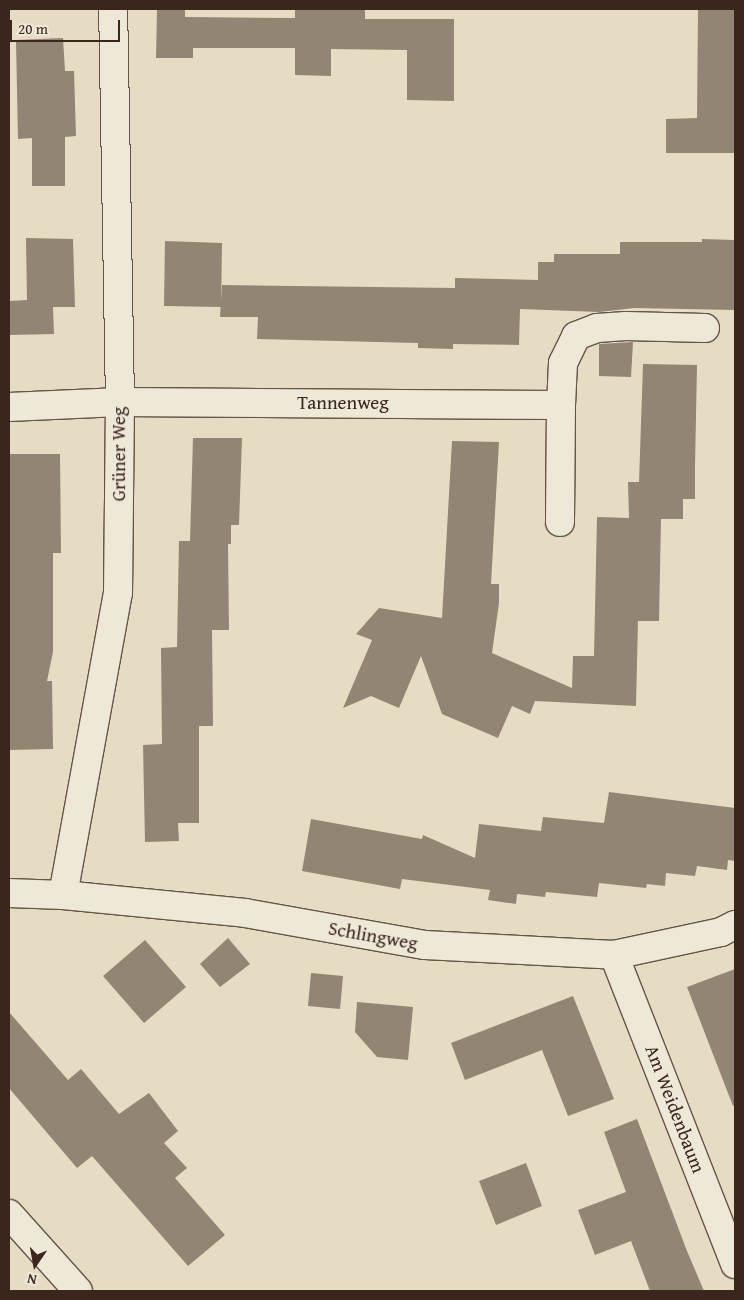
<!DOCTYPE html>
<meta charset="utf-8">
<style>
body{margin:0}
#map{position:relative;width:744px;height:1300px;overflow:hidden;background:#e5dcc3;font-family:"Gentium Book Plus",serif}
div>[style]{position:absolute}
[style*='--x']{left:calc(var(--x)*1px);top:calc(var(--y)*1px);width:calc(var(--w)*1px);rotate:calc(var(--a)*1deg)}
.building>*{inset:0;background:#938573}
.roads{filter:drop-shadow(1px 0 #665446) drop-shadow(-1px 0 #665446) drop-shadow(0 1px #665446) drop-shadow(0 -1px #665446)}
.minor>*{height:28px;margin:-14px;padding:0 14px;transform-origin:14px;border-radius:14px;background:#eee8d8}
span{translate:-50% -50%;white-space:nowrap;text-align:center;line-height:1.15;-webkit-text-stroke:4px #eee8d8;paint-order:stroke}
.street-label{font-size:19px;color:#3b261d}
.frame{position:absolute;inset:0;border:10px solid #3b261d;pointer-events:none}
.north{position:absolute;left:10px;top:1240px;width:50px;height:50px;-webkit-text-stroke:4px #eee8d8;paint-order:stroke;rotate:192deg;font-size:14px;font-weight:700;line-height:20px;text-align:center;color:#3b261d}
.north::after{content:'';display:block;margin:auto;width:18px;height:22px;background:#3b261d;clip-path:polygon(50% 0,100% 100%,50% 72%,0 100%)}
.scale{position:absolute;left:10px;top:20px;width:110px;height:22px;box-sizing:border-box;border:2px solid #3b261d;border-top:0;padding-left:6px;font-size:15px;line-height:18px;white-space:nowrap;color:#3b261d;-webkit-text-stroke:4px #eee8d8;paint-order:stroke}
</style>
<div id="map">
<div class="building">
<i style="clip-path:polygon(157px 9px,185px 9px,185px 17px,295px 18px,295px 9px,365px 9px,365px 19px,454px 19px,454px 101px,407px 100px,407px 50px,331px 49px,331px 76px,295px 75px,295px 48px,193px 48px,193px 58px,156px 58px)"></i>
<i style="clip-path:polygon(698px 9px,735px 9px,735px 153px,666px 153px,666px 119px,697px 118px)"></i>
<i style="clip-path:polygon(63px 38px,65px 71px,74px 71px,76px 136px,65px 137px,65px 186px,32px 186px,32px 138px,18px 139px,16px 40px)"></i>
<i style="clip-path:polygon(26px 238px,73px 239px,75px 307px,53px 307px,54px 334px,9px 335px,9px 301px,27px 300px)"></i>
<i style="clip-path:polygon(702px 239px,735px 240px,735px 310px,634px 308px,599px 312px,520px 309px,519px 345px,453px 344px,453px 349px,418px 348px,418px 343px,257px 339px,258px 317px,220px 317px,222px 285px,455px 288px,455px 278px,538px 280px,538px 262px,554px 262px,554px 254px,620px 254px,620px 242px,702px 242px)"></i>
<i style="clip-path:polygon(165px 241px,222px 243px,221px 307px,164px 306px)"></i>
<i style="clip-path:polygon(633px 342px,631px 377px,599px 376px,599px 344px)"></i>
<i style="clip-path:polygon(643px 364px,697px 365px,695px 466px,695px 499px,683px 499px,683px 519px,661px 519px,659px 621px,638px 621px,636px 706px,535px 701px,530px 714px,512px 706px,498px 738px,442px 714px,421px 656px,399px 708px,371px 696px,343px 708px,372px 640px,356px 634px,379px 608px,442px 618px,452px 441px,499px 442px,491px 584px,499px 584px,499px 603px,492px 653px,572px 688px,573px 656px,594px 656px,597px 517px,629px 518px,628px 482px,639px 482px)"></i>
<i style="clip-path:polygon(193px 438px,242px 438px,239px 525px,231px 525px,231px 544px,228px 544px,229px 630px,212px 630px,213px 726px,199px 726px,199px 823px,178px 823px,179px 841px,145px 842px,143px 745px,162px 744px,161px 648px,177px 647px,179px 541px,190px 541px)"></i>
<i style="clip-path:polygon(9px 454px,60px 454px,61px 553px,53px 553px,53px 652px,47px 681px,52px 681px,53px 749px,9px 750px)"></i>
<i style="clip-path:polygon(609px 792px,735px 808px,735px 861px,728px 860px,727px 870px,697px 866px,695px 876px,666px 873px,665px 886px,647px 884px,646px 888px,599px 883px,597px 897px,546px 892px,545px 897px,517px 894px,516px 904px,488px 900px,490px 890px,402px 879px,400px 889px,302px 871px,311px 819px,422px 839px,423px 835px,475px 858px,479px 824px,541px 831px,543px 817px,604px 823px)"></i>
<i style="clip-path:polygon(228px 938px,250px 964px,220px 987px,200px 964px)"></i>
<i style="clip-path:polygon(145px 940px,186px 987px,144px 1023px,103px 976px)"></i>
<i style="clip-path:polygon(735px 969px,735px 1105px,733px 1106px,687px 987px)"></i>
<i style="clip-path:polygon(311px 973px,343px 976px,340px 1009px,308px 1006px)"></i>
<i style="clip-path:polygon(573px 996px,614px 1099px,568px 1116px,542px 1050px,465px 1080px,451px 1043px)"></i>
<i style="clip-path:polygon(357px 1002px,413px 1007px,408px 1060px,377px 1057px,355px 1032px)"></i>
<i style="clip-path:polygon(9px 1012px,68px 1080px,81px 1069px,119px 1114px,149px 1093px,178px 1131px,164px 1143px,187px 1168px,175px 1178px,225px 1235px,188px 1266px,92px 1156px,77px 1168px,9px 1088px)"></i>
<i style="clip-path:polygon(637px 1119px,687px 1251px,704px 1291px,650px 1291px,631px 1241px,595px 1255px,578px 1210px,626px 1192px,604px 1132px)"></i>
<i style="clip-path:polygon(526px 1163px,542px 1206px,496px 1225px,479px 1181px)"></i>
</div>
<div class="roads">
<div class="minor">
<i style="--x:561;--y:405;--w:42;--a:-87.3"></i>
<i style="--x:563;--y:363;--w:30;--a:-64"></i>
<i style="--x:576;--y:336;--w:22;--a:-21"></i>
<i style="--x:597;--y:328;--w:29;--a:-4"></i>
<i style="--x:626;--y:326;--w:79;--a:1.5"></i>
<i style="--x:9;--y:407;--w:111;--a:-2.6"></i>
<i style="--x:120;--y:402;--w:441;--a:0.4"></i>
<i style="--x:561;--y:405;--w:117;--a:90.5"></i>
<i style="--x:9;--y:893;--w:54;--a:2.1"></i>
<i style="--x:63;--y:895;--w:183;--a:5.6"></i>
<i style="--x:245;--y:913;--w:183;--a:10.1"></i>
<i style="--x:425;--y:945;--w:189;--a:3"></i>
<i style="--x:614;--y:955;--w:109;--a:-12.1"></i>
<i style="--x:721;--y:932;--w:16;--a:-27"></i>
<i style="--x:63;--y:895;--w:307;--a:-79.7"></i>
<i style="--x:118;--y:593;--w:191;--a:-89.4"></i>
<i style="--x:120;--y:402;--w:393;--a:-91"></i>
<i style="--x:614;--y:955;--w:332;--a:68.6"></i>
<i style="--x:9;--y:1214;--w:103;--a:48.1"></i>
</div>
</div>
<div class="street-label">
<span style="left:343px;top:403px">Tannenweg</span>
<span style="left:119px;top:454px;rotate:-90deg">Grüner Weg</span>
<span style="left:373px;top:936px;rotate:10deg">Schlingweg</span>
<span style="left:675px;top:1109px;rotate:69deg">Am Weidenbaum</span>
</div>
<div class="frame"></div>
<div class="north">N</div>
<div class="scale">20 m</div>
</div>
